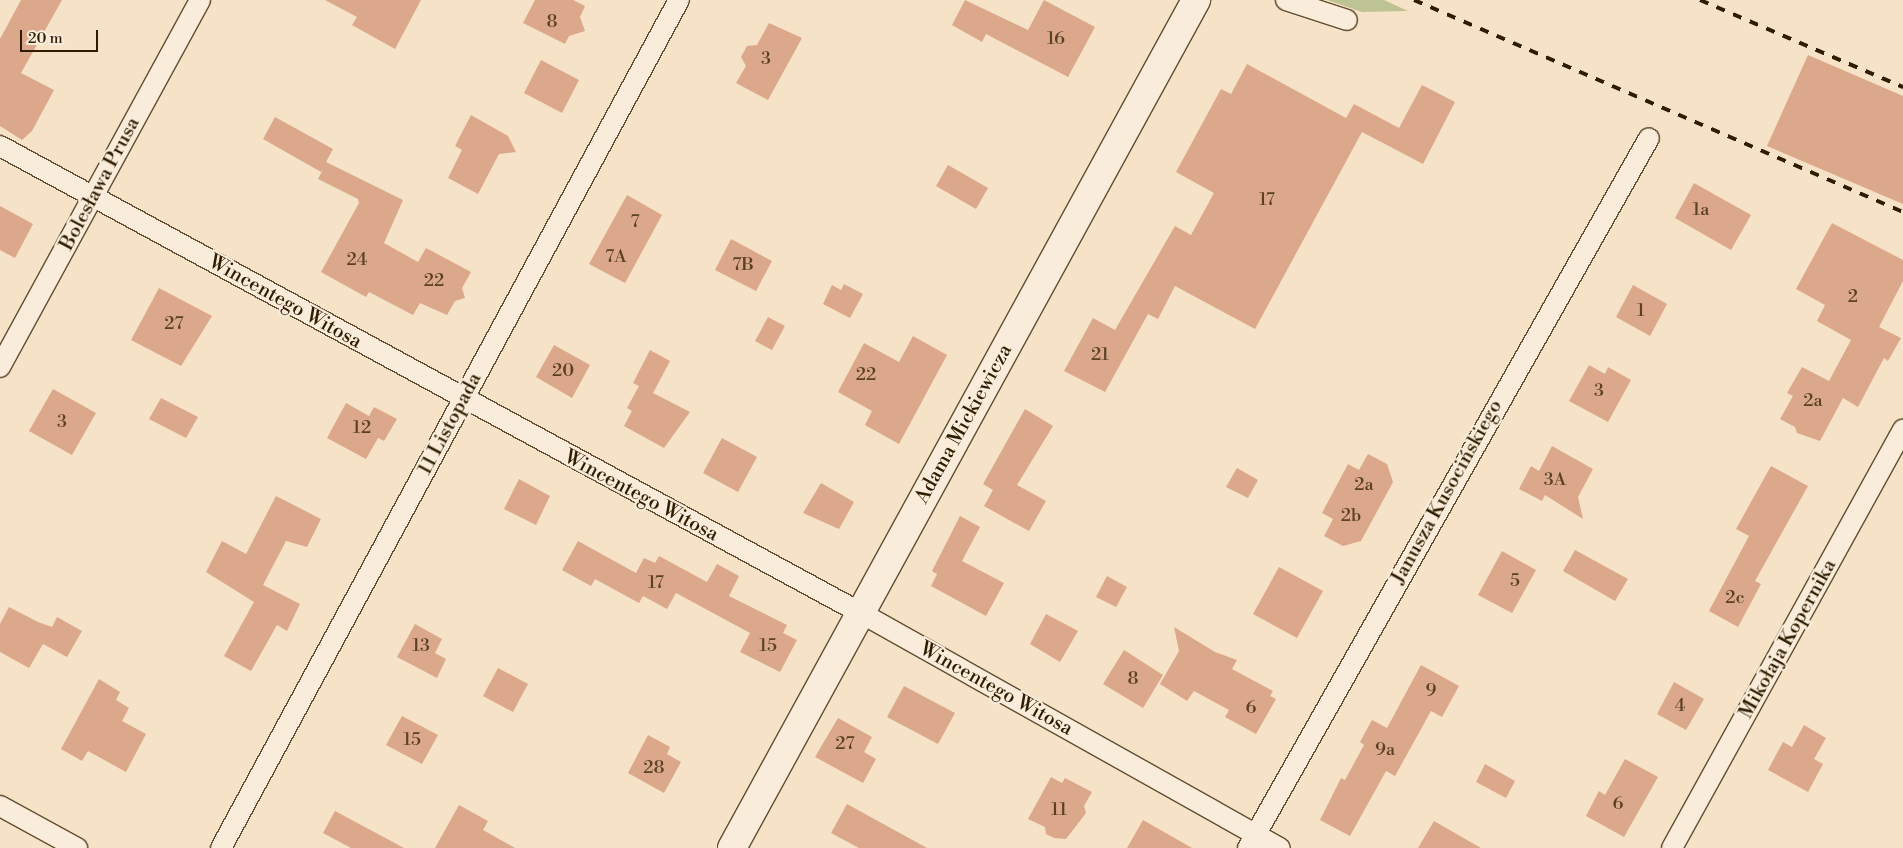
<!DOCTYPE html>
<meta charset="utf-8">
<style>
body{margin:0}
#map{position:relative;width:1903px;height:848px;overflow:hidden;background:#f6e2c6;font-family:"Libre Bodoni",serif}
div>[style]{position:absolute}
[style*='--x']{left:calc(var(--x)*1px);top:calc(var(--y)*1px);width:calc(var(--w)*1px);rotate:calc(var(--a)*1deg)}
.green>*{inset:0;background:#bec393}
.building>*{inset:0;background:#dba88b}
.roads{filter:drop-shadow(1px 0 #624e32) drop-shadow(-1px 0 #624e32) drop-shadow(0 1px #624e32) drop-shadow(0 -1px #624e32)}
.street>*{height:20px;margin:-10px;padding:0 10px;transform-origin:10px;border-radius:10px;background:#f9ecda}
.secondary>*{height:28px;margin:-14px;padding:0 14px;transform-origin:14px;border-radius:14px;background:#f9ecda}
.rail>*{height:4px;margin-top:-2px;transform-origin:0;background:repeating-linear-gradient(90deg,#301d01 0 9px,transparent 0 18px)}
span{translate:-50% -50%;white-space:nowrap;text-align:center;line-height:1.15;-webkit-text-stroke:4.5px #f9ecda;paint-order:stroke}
.number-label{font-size:18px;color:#5b4024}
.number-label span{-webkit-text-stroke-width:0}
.street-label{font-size:20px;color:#301d01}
.scale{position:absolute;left:20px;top:30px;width:78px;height:22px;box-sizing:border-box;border:2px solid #301d01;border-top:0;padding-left:6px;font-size:15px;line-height:18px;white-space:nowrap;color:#301d01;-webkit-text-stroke:4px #f9ecda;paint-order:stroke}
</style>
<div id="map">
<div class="green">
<i style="clip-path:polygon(1327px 0,1384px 0,1408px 11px,1362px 12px)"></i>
</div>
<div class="building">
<i style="clip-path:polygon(21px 0,62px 0,21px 73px,54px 90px,32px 131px,22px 140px,0 126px,0 39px)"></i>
<i style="clip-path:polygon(325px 0,421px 0,395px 49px,352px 25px,357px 17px)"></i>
<i style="clip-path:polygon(535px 0,573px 0,585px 6px,580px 17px,585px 31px,569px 36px,565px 44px,523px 23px)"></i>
<i style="clip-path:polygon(965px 0,1028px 30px,1044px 0,1095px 27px,1068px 77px,986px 34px,982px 42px,952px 25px)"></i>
<i style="clip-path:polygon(769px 23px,802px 38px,768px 100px,736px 83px,746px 66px,741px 57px,747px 46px,757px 45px)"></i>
<i style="clip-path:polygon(1808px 55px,1903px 96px,1903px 204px,1767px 146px)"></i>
<i style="clip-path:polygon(541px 60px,579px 80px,562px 113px,524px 93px)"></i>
<i style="clip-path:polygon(1247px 64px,1346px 118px,1354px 104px,1399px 128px,1422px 85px,1455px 102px,1423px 164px,1362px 132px,1255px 329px,1175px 286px,1158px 319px,1148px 314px,1105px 392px,1064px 371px,1093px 318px,1115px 330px,1175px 226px,1191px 235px,1214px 193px,1176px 172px,1221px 89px,1231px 94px)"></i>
<i style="clip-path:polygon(471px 115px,508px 136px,516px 152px,499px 154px,478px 194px,448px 178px,462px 150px,455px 146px)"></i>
<i style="clip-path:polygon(275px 117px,333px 149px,326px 162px,403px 200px,384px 243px,418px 262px,426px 248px,471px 272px,462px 288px,465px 298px,455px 301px,447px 315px,420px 303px,413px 315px,369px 292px,366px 297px,321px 272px,359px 203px,358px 199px,318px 179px,323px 169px,321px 172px,263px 139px)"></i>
<i style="clip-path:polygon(948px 165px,988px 188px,976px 209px,936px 186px)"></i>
<i style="clip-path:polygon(1694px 183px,1751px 215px,1731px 250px,1675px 218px)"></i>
<i style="clip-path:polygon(627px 195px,662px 215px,625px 283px,589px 264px)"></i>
<i style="clip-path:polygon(0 206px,33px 224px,15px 258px,0 250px)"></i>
<i style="clip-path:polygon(1832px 223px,1903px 260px,1903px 281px,1879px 327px,1901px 338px,1888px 361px,1884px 358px,1858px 407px,1843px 398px,1820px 441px,1797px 433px,1795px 427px,1780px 419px,1793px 396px,1787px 393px,1802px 367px,1829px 381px,1851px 340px,1817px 321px,1825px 305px,1796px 289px)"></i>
<i style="clip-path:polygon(731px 239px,772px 261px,756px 291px,715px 270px)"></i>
<i style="clip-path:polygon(844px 284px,863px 294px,850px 318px,823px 304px,832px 285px,841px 290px)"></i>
<i style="clip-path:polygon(1633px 285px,1667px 304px,1650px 336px,1616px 317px)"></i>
<i style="clip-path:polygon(159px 288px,212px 316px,181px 366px,131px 340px)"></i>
<i style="clip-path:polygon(768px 317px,785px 326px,772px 350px,755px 341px)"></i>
<i style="clip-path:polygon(913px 336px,947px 355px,899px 444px,865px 425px,872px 411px,838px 392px,864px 343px,899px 362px)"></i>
<i style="clip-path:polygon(554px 345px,590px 365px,572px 398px,536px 377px)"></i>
<i style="clip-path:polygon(650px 350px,670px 361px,653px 393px,690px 412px,664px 448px,624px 426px,632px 411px,627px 408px,639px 386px,633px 383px)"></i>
<i style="clip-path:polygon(1589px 365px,1605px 374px,1608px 367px,1631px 380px,1608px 422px,1569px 401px)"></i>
<i style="clip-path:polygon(53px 389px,96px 413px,72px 455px,29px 431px)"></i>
<i style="clip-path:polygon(161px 398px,198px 417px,186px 438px,149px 419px)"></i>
<i style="clip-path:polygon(346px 403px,369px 416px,374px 407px,397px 419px,384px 441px,378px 438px,366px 459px,327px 438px)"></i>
<i style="clip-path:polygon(1025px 409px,1053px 426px,1017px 485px,1046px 501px,1029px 531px,984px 506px,993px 490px,983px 484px)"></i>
<i style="clip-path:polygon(722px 438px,757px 457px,738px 492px,703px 473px)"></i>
<i style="clip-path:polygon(1552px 446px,1593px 469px,1578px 497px,1583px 519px,1545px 495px,1542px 501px,1519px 489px,1531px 466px,1539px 471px)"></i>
<i style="clip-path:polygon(1368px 454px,1387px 464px,1393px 482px,1361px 541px,1343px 546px,1324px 536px,1333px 519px,1322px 513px,1348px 464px,1359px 470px)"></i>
<i style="clip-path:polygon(1771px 466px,1808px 486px,1755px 581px,1761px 584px,1738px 627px,1709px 611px,1749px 536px,1736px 529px)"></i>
<i style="clip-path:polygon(1237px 468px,1258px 480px,1248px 498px,1226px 487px)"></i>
<i style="clip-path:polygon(519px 479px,550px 496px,536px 525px,504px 509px)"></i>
<i style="clip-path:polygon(821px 483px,854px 502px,839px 529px,803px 513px)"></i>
<i style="clip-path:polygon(276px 496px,321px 519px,307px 547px,286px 541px,263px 585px,300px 604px,287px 631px,277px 625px,251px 671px,224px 656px,254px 602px,206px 572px,222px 541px,246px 554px)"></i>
<i style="clip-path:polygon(960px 516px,980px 527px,962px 561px,1004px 583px,986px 616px,931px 586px,937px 574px,932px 571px)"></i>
<i style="clip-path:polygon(578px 541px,636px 573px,644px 558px,655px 563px,659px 556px,707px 582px,717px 564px,739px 576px,729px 596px,787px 625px,783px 633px,797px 640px,780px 672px,740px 652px,750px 633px,676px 593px,667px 609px,643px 596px,639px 603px,595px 579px,591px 586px,562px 570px)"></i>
<i style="clip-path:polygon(1575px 550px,1628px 579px,1615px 601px,1563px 571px)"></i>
<i style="clip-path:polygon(1502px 551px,1536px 570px,1512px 613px,1478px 595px)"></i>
<i style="clip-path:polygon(1279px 567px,1323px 591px,1297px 638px,1253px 614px)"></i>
<i style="clip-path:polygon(1107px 576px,1127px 587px,1116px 607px,1096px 597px)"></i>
<i style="clip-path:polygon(9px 607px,38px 622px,52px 627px,57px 617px,82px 631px,67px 657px,43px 644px,29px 668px,0 652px,0 624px)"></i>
<i style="clip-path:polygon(1046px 614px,1078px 631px,1060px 662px,1030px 644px)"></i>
<i style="clip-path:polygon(415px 624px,442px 639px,435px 653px,446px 659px,437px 678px,397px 657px)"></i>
<i style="clip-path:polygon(1174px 627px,1215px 652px,1237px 660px,1232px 669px,1273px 691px,1270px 696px,1276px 699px,1256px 734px,1225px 717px,1229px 710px,1194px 691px,1187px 701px,1160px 684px,1179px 651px)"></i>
<i style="clip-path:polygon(1124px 650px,1163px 675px,1143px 708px,1103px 684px)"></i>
<i style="clip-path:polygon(1421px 665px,1459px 686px,1442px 717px,1431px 711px,1395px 776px,1386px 771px,1350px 836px,1320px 820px,1341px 778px,1345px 780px,1364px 745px,1360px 742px,1372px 720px,1387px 728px)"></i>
<i style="clip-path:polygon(498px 668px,528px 684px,513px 712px,483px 696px)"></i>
<i style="clip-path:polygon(99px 679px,120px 692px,116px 700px,129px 708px,122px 721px,146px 734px,126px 772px,88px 751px,82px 761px,61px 749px)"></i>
<i style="clip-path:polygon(1674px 682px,1704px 699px,1686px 730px,1657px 714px)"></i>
<i style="clip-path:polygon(904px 686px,955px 713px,938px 744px,887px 717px)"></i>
<i style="clip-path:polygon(402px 716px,438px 735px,422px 764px,386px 745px)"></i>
<i style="clip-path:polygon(838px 718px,872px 737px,864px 752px,876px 759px,863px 783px,815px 757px)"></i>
<i style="clip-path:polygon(1804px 725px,1826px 738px,1814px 759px,1823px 764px,1808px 792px,1768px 770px,1783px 742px,1792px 747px)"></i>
<i style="clip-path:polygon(648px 735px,670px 747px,667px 754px,681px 762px,664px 793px,628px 773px)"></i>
<i style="clip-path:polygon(1625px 759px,1658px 777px,1624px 837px,1586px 816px,1599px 791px,1605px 795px)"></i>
<i style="clip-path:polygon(1485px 764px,1515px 781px,1506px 798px,1476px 782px)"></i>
<i style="clip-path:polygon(1051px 777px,1062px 783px,1065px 778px,1092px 792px,1084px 806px,1086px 813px,1066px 839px,1054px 838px,1046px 834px,1045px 827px,1028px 819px)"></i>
<i style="clip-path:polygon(847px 804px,927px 848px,859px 848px,831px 833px)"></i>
<i style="clip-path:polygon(459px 805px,488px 821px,483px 830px,515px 848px,435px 848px)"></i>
<i style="clip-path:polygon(335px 811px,404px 848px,351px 848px,323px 833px)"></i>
<i style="clip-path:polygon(1143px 820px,1192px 848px,1127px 848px)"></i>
<i style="clip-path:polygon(1434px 821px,1481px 848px,1418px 848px)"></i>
</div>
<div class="roads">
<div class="street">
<i style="--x:1286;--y:0;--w:64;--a:18.2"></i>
<i style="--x:0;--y:146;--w:979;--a:28.48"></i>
<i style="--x:861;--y:613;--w:480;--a:29.3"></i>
<i style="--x:0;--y:367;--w:418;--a:-61.4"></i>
<i style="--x:0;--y:806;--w:88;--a:28.6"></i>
<i style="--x:221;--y:848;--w:964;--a:-61.63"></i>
<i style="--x:1248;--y:848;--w:815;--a:-60.54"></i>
<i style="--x:1672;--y:848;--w:478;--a:-61.1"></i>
</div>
<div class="secondary">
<i style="--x:732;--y:848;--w:967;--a:-61.31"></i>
</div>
</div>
<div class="rail">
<i style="--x:1414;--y:0;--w:533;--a:23.44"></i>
<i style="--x:1700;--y:0;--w:221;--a:23.2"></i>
</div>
<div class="number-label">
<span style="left:552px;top:22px">8</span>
<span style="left:1056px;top:39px">16</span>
<span style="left:766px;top:59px">3</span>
<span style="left:1267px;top:200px">17</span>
<span style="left:1701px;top:210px">1a</span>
<span style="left:635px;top:222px">7</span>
<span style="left:616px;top:257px">7A</span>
<span style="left:357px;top:260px">24</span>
<span style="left:743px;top:265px">7B</span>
<span style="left:434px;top:281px">22</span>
<span style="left:1853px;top:297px">2</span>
<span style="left:1641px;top:311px">1</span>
<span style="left:174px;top:324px">27</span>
<span style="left:1100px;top:355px">21</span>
<span style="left:563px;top:371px">20</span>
<span style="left:866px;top:375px">22</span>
<span style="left:1599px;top:391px">3</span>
<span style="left:1813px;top:401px">2a</span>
<span style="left:62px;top:422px">3</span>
<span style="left:362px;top:428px">12</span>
<span style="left:1555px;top:480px">3A</span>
<span style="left:1364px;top:485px">2a</span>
<span style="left:1351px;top:516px">2b</span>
<span style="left:1515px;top:581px">5</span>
<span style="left:656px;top:583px">17</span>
<span style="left:1735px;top:598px">2c</span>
<span style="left:421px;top:646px">13</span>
<span style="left:768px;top:646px">15</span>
<span style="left:1133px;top:679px">8</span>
<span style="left:1431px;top:691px">9</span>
<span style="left:1680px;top:706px">4</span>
<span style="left:1251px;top:708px">6</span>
<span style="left:412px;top:740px">15</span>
<span style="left:845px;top:744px">27</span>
<span style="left:1385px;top:750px">9a</span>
<span style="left:654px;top:768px">28</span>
<span style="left:1618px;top:804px">6</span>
<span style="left:1059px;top:810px">11</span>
</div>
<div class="street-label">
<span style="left:100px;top:184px;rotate:-62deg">Bolesława Prusa</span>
<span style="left:285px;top:302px;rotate:29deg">Wincentego Witosa</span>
<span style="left:450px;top:424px;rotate:-62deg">11 Listopada</span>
<span style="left:964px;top:424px;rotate:-61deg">Adama Mickiewicza</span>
<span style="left:1447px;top:492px;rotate:-61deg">Janusza Kusocińskiego</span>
<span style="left:641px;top:496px;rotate:28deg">Wincentego Witosa</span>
<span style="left:1788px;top:639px;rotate:-61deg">Mikołaja Kopernika</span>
<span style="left:996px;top:689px;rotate:29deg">Wincentego Witosa</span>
</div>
<div class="scale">20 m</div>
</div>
